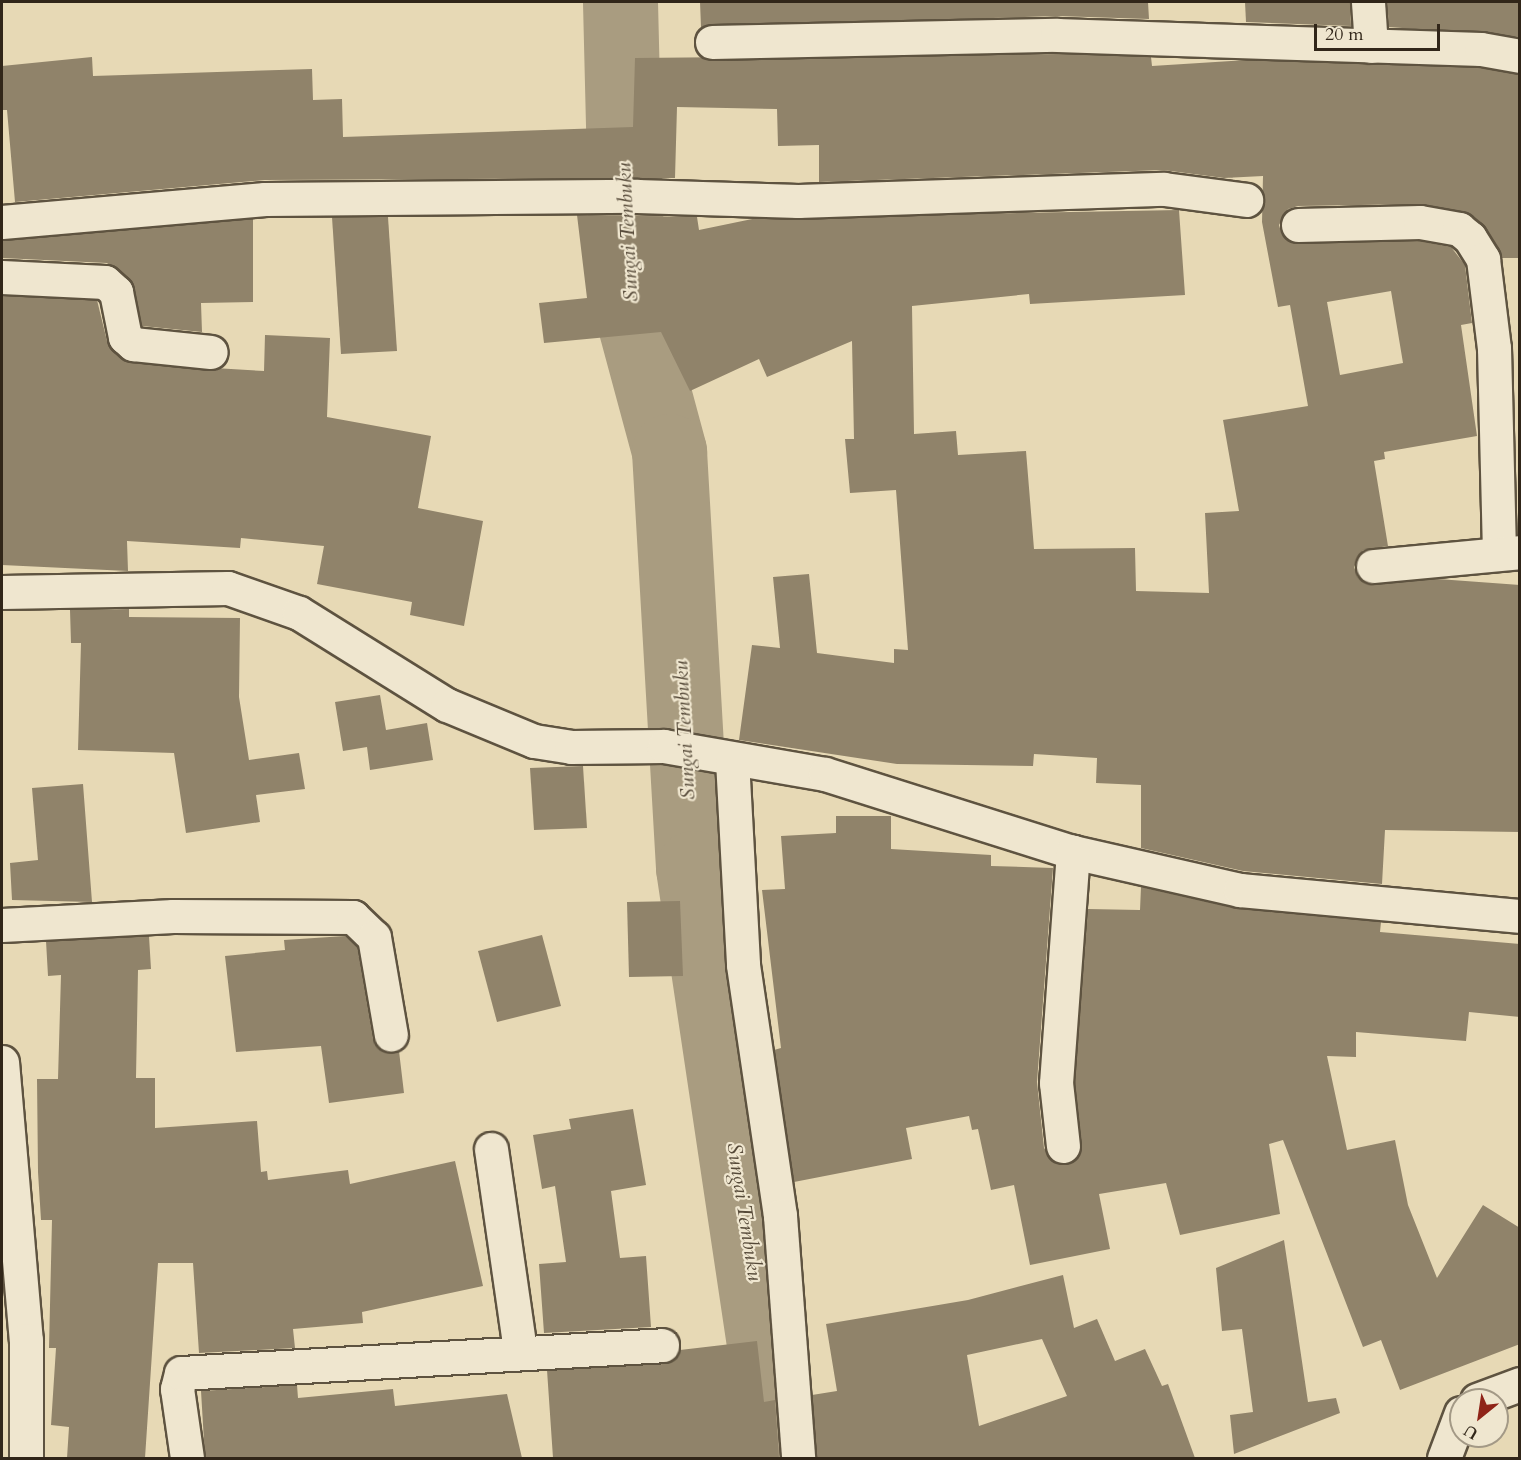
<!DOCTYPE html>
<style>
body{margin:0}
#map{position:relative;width:1521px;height:1460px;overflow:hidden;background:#e7d9b5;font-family:Cardo,serif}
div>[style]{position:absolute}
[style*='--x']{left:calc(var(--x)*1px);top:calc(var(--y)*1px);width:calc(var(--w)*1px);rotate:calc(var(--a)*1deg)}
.river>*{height:75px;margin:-37.5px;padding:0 37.5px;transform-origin:37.5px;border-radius:37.5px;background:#a99c80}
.building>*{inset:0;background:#90836a}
.roads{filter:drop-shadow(2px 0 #5e5340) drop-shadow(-2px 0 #5e5340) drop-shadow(0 2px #5e5340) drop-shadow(0 -2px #5e5340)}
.minor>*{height:33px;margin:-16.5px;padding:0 16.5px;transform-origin:16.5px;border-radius:16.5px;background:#efe6cf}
span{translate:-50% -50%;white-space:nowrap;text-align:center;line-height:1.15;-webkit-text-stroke:4.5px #efe6cf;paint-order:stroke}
.water-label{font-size:21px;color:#554938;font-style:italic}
.frame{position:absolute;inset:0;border:3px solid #312619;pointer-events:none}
.north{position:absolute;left:1449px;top:1388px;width:60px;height:60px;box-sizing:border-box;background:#efe6cf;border:2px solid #a39986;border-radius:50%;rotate:210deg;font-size:16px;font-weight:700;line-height:24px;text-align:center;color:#312619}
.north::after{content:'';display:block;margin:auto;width:21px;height:27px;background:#8f2418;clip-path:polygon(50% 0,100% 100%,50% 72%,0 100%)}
.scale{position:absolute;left:1314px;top:24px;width:126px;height:27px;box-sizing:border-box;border:3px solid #312619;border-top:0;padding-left:8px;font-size:18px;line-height:21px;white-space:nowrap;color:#312619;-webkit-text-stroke:4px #efe6cf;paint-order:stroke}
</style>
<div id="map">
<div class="river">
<i style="--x:620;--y:2;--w:293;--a:88.6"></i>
<i style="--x:627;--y:295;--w:162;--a:74.9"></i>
<i style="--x:669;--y:451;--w:418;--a:86.7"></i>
<i style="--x:693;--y:868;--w:597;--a:81.52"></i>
</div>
<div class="building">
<i style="clip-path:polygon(700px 2px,1148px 2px,1149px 19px,1057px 16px,701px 27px)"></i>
<i style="clip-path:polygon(1245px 2px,1350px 2px,1351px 26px,1246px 22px)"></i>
<i style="clip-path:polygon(1387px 2px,1520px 2px,1520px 37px,1389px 27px)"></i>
<i style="clip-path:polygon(evenodd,1057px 54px,1151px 57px,1152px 66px,1247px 60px,1479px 68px,1520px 74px,1520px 258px,1502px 258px,1486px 228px,1470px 214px,1423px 204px,1298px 206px,1288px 209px,1279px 225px,1282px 235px,1298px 244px,1419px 241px,1451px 247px,1465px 265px,1472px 323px,1461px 325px,1477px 436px,1384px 452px,1385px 459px,1374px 461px,1388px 546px,1363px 550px,1354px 567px,1358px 577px,1374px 585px,1438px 579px,1520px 585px,1520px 832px,1385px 830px,1382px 884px,1243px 871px,1141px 848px,1141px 785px,1096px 783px,1097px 758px,1034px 754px,1033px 766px,897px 764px,739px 740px,752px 645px,780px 648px,773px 577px,809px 574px,817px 653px,894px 663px,894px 649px,908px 650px,896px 490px,850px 493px,845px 439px,854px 439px,852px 341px,767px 377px,759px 359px,690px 391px,661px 332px,544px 343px,539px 303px,587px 298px,577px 215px,697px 217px,699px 230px,757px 218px,1179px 210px,1185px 295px,1030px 304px,1029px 294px,912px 306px,914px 434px,956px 431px,958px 455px,1026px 451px,1034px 549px,1135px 548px,1136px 591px,1209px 593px,1205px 513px,1239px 511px,1223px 420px,1308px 406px,1290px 305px,1278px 307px,1262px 222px,1263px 176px,1224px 178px,1163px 170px,819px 182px,819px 145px,778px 146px,777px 109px,677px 107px,675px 178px,265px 180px,15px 202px,7px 110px,2px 110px,2px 66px,92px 57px,93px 76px,312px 69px,313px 100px,342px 99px,343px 137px,633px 127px,635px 58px,1057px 54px,1391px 291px,1403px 363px,1340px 375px,1327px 302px,1391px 291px)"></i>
<i style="clip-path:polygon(332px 217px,388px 217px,397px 351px,341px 354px)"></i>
<i style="clip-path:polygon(253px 219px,253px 302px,201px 303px,202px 332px,142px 326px,134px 288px,107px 263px,2px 258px,2px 240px)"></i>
<i style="clip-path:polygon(2px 296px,97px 300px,107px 341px,131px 363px,264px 371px,265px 335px,330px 338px,327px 417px,431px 436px,418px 508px,483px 521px,464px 626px,410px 615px,412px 602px,317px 584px,324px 546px,241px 538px,240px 548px,127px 541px,128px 571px,2px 565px)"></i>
<i style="clip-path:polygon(129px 609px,129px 617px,240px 618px,239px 697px,249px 760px,299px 753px,305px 789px,256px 795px,260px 822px,186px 833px,174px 753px,78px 750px,81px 643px,71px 643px,70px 610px)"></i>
<i style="clip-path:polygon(380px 695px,386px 730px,427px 723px,433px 760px,370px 770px,367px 747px,343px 751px,335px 702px)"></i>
<i style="clip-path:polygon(583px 766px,587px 828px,534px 830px,530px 768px)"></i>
<i style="clip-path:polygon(83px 784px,92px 902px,12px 900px,10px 863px,38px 860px,32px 788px)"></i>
<i style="clip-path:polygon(836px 816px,891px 816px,891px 849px,991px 855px,991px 866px,1053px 868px,1037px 1082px,1044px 1148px,1056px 1163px,1075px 1161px,1082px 1145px,1075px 1083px,1088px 909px,1140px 910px,1141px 887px,1238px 909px,1381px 922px,1380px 932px,1520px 944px,1520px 1017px,1469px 1012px,1466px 1041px,1356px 1032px,1356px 1057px,1327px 1056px,1347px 1150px,1395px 1140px,1408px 1205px,1437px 1278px,1483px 1205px,1520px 1228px,1520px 1344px,1400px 1390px,1381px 1340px,1363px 1347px,1283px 1140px,1269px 1144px,1280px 1214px,1180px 1235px,1166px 1183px,1099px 1194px,1110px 1249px,1030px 1265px,1014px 1185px,991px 1190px,978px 1129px,972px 1130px,969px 1116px,906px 1128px,912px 1159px,794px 1182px,774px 1050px,781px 1048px,762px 890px,785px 889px,781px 836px,836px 833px)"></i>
<i style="clip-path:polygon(680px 901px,683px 976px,629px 977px,627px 902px)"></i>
<i style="clip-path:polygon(542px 935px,561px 1006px,497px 1022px,478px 951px)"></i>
<i style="clip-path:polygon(149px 936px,151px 969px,138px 970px,136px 1078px,155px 1078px,155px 1128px,257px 1121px,261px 1172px,267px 1171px,268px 1180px,348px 1170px,350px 1184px,455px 1161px,483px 1286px,362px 1312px,363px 1323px,293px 1329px,295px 1348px,199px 1353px,193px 1263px,158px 1263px,145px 1458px,67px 1458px,69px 1427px,51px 1425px,56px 1348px,49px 1348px,52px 1220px,41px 1220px,38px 1172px,37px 1079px,58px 1079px,61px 975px,48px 976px,46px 941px)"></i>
<i style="clip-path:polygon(345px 936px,357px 946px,373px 1039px,384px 1052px,399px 1051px,404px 1093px,329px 1103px,321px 1046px,236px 1052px,225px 956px,285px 950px,284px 940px)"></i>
<i style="clip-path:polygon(633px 1109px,646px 1185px,611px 1191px,620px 1258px,646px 1256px,651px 1327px,544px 1333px,539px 1264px,566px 1262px,555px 1186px,542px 1189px,533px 1135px,571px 1129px,569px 1119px)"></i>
<i style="clip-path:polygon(1284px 1240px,1308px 1402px,1336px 1398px,1340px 1413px,1234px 1454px,1230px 1415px,1253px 1412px,1242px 1329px,1222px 1331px,1216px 1268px)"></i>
<i style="clip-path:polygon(evenodd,1063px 1275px,1074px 1328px,1097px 1319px,1115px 1361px,1145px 1349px,1162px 1386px,1168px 1384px,1195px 1458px,816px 1458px,812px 1395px,837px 1391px,826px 1324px,968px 1300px,1063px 1275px,1042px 1339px,1067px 1396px,979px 1426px,967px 1355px,1042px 1339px)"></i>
<i style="clip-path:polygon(757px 1341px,764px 1402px,775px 1400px,779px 1458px,553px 1458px,547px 1370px,663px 1364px,680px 1350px)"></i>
<i style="clip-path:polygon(297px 1385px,298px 1398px,393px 1389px,395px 1406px,507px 1394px,522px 1458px,205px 1458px,201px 1391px)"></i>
</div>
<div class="roads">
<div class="minor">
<i style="--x:1368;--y:2;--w:44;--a:86.1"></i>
<i style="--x:712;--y:42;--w:345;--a:-1.2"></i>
<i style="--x:1057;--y:35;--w:424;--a:1.9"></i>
<i style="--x:1481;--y:49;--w:40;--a:10"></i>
<i style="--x:2;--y:222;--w:264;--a:-5"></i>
<i style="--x:265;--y:199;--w:372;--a:-0.5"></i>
<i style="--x:637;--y:196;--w:161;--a:1.8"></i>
<i style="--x:798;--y:201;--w:366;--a:-1.9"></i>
<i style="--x:1164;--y:189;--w:83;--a:7.6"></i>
<i style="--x:1298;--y:225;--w:122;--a:-1.4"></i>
<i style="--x:1420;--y:222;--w:40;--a:10"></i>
<i style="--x:1459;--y:229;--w:14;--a:39"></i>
<i style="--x:1470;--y:238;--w:25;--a:58"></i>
<i style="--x:1483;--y:259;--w:90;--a:83"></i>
<i style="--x:1494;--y:348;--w:205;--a:88.6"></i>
<i style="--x:2;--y:277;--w:103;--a:2.8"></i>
<i style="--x:105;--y:282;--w:15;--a:42"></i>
<i style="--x:116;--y:292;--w:46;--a:78.7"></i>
<i style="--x:125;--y:337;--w:11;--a:41"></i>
<i style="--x:133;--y:344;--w:78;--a:5.9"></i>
<i style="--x:1373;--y:566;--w:148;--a:-5.4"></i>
<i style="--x:2;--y:592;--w:226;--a:-1"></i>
<i style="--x:228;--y:588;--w:75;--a:19.4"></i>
<i style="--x:299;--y:613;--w:174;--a:31.9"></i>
<i style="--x:447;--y:705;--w:94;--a:22.5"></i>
<i style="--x:534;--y:741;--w:37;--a:9"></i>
<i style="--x:571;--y:747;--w:93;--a:-0.6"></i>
<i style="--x:664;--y:746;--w:163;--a:9.9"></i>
<i style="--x:825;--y:774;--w:260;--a:17.5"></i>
<i style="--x:1073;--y:852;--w:171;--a:12.8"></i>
<i style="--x:1240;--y:890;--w:281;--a:5.3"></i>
<i style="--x:732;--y:760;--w:205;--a:86.9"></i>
<i style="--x:743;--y:965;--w:254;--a:81.6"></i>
<i style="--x:780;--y:1216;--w:243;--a:85.7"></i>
<i style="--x:2;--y:925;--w:171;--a:-3"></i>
<i style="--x:173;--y:916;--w:180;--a:0.3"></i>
<i style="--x:353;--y:917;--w:29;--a:44"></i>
<i style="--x:374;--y:937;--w:99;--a:80.2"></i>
<i style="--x:2;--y:1062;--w:279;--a:85.1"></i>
<i style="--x:26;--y:1340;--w:118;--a:90"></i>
<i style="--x:1063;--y:1146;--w:63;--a:-96.3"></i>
<i style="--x:1056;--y:1083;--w:232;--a:-85.8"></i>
<i style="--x:491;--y:1149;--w:203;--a:81.8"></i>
<i style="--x:1477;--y:1400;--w:46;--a:-20.4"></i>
<i style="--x:187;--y:1458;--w:70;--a:-98.2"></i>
<i style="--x:177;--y:1389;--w:16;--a:-76"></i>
<i style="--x:181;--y:1373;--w:482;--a:-3.3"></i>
<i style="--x:1444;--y:1458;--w:48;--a:-69.3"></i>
</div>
</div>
<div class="water-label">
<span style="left:628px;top:232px;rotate:-93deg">Sungai Tembuku</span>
<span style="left:685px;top:730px;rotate:-93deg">Sungai Tembuku</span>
<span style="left:744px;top:1212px;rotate:81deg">Sungai Tembuku</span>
</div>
<div class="frame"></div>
<div class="north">U</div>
<div class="scale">20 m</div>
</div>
